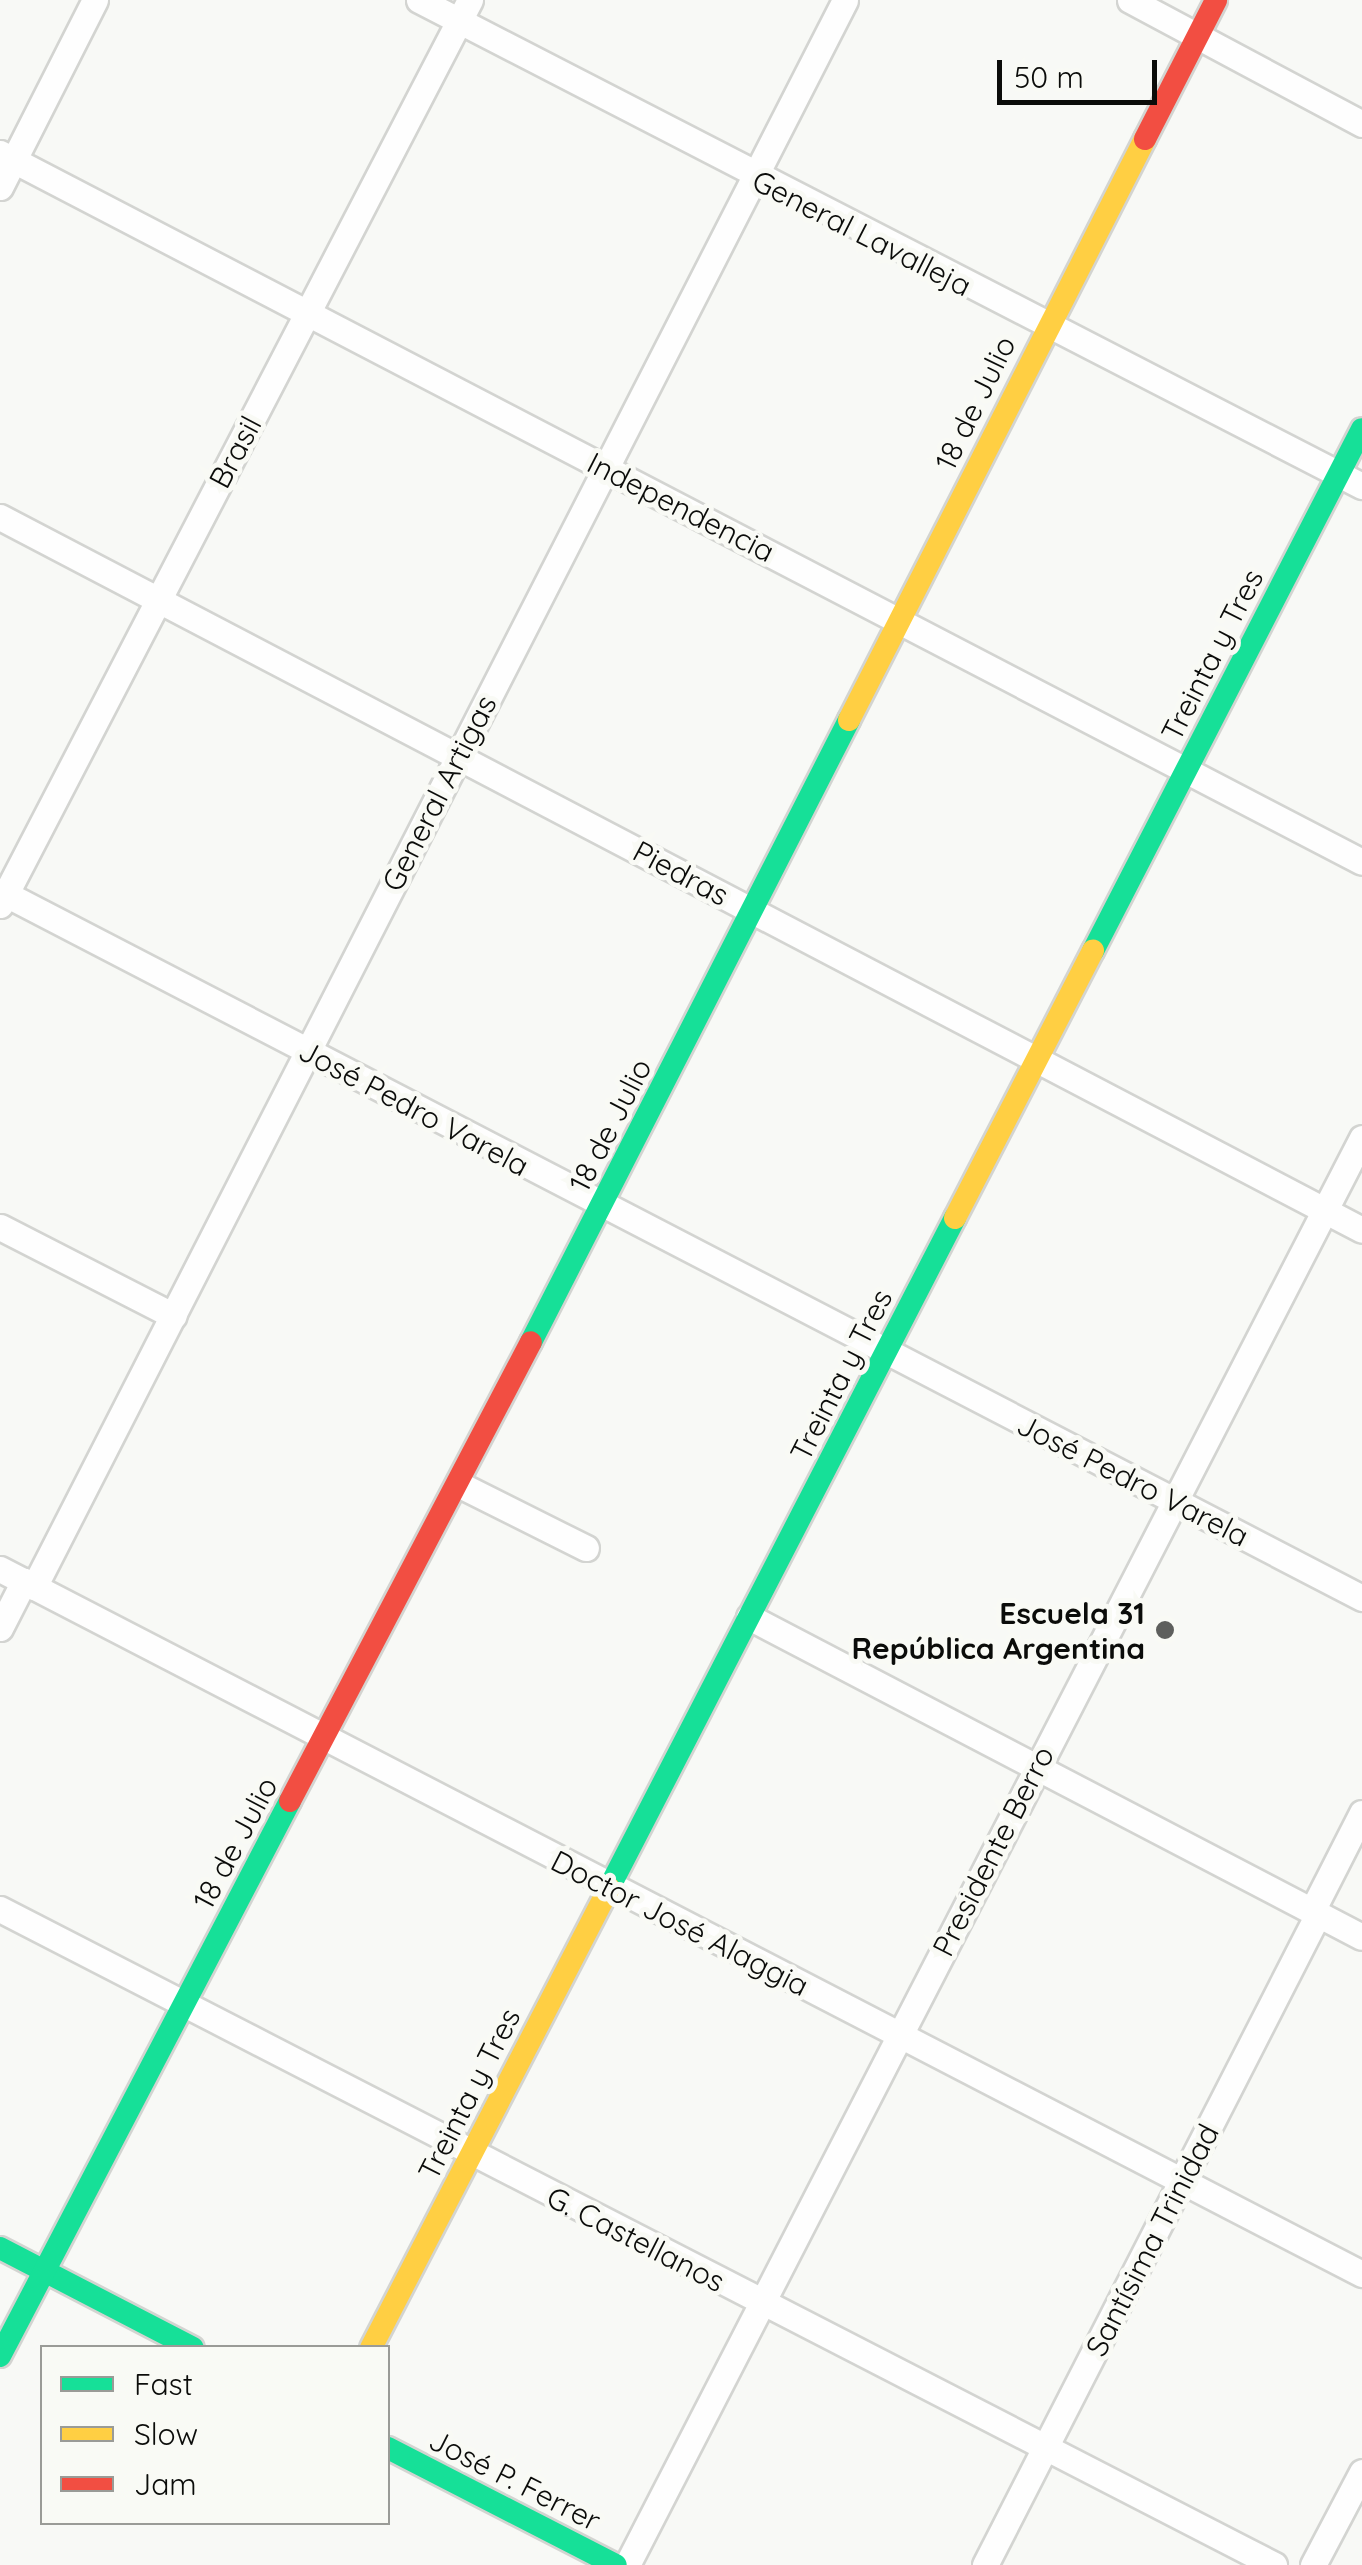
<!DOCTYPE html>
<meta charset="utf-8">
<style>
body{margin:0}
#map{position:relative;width:1362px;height:2565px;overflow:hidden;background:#f8f9f6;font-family:Quicksand,sans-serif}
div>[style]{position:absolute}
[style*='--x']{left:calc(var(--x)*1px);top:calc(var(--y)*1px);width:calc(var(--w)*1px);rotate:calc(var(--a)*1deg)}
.roads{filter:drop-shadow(2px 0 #d3d4d1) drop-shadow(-2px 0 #d3d4d1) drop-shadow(0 2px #d3d4d1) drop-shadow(0 -2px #d3d4d1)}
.street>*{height:25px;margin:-12.5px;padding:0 12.5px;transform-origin:12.5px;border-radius:12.5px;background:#fefefe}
.fast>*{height:22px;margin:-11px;padding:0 11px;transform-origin:11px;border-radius:11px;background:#16e098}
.slow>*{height:22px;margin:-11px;padding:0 11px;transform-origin:11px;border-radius:11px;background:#ffcf43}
.jam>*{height:22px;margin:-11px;padding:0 11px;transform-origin:11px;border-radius:11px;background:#f24e42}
.dots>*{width:28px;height:28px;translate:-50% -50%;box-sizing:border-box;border:5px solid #f9faf5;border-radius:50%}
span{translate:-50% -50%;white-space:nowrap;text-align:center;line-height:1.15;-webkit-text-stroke:10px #f9faf5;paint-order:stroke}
.street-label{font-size:30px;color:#0b0c0a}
.poi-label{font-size:30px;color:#0b0c0a;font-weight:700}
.right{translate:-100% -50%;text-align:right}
.legend{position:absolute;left:40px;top:2345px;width:350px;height:180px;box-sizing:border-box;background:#f9faf5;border:2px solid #9a9b97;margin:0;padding:12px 18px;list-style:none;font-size:30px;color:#0b0c0a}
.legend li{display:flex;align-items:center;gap:20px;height:50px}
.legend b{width:50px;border:2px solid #9a9b97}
.scale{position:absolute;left:997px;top:60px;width:160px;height:45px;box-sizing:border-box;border:5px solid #0b0c0a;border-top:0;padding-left:12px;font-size:30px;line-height:35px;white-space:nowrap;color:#0b0c0a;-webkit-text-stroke:8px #f9faf5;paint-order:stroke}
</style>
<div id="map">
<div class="roads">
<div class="street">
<i style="--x:419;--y:0;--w:1061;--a:27.27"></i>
<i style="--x:1130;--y:0;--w:263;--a:28.1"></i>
<i style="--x:0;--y:153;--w:1535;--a:27.5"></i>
<i style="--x:0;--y:187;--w:210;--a:-63.1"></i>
<i style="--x:0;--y:517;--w:1537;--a:27.63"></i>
<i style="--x:0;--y:891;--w:1535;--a:27.43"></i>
<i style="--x:0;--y:905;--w:1020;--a:-62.56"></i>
<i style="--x:0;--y:1227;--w:195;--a:27.1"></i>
<i style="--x:458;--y:1484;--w:143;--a:26.6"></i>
<i style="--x:0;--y:1569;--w:1534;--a:27.37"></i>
<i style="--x:34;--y:1587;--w:1782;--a:-62.93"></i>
<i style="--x:749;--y:1617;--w:691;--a:27.57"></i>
<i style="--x:0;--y:1628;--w:53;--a:-62.9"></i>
<i style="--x:0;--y:1909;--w:1433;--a:27.24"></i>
<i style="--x:1312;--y:1911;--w:110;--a:-63"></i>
<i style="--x:627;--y:2565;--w:1605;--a:-62.75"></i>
<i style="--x:985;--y:2565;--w:731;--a:-62.91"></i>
<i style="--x:1313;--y:2565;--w:105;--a:-62.2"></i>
</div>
<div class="fast">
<i style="--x:1093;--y:951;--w:587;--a:-62.74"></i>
<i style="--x:531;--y:1342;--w:699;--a:-62.92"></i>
<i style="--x:609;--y:1888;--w:754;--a:-62.69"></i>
<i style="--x:0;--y:2248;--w:217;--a:27.4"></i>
<i style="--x:0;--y:2356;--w:626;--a:-62.41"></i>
<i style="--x:388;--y:2448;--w:256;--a:27.2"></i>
</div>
<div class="slow">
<i style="--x:849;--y:720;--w:652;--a:-63"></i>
<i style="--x:955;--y:1218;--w:301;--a:-62.7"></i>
<i style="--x:371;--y:2348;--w:518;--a:-62.64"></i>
</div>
<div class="jam">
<i style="--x:1145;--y:139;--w:156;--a:-62.9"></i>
<i style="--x:290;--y:1801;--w:518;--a:-62.3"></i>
</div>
</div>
<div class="dots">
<i style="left:1165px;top:1630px;background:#5e5f5d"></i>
</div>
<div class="street-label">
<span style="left:862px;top:233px;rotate:27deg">General Lavalleja</span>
<span style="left:975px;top:403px;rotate:-64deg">18 de Julio</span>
<span style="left:235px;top:452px;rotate:-62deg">Brasil</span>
<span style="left:681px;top:507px;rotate:27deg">Independencia</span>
<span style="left:1212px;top:655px;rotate:-63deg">Treinta y Tres</span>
<span style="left:439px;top:793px;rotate:-63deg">General Artigas</span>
<span style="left:681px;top:873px;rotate:28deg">Piedras</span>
<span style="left:414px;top:1108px;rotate:28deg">José Pedro Varela</span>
<span style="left:610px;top:1125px;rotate:-63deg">18 de Julio</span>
<span style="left:841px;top:1375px;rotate:-63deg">Treinta y Tres</span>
<span style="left:1133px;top:1480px;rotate:27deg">José Pedro Varela</span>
<span style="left:235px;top:1843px;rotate:-62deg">18 de Julio</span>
<span style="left:993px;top:1851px;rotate:-63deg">Presidente Berro</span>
<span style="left:680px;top:1923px;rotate:27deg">Doctor José Alaggia</span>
<span style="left:469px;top:2094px;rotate:-63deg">Treinta y Tres</span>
<span style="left:636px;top:2239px;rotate:27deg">G. Castellanos</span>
<span style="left:1152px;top:2240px;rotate:-63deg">Santísima Trinidad</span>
<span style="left:515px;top:2480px;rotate:27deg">José P. Ferrer</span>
</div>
<div class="poi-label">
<span class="right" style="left:1145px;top:1630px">Escuela 31<br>República Argentina</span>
</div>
<ul class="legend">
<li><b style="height:12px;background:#16e098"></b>Fast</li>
<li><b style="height:12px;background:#ffcf43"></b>Slow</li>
<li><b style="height:12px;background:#f24e42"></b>Jam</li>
</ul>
<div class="scale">50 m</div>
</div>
